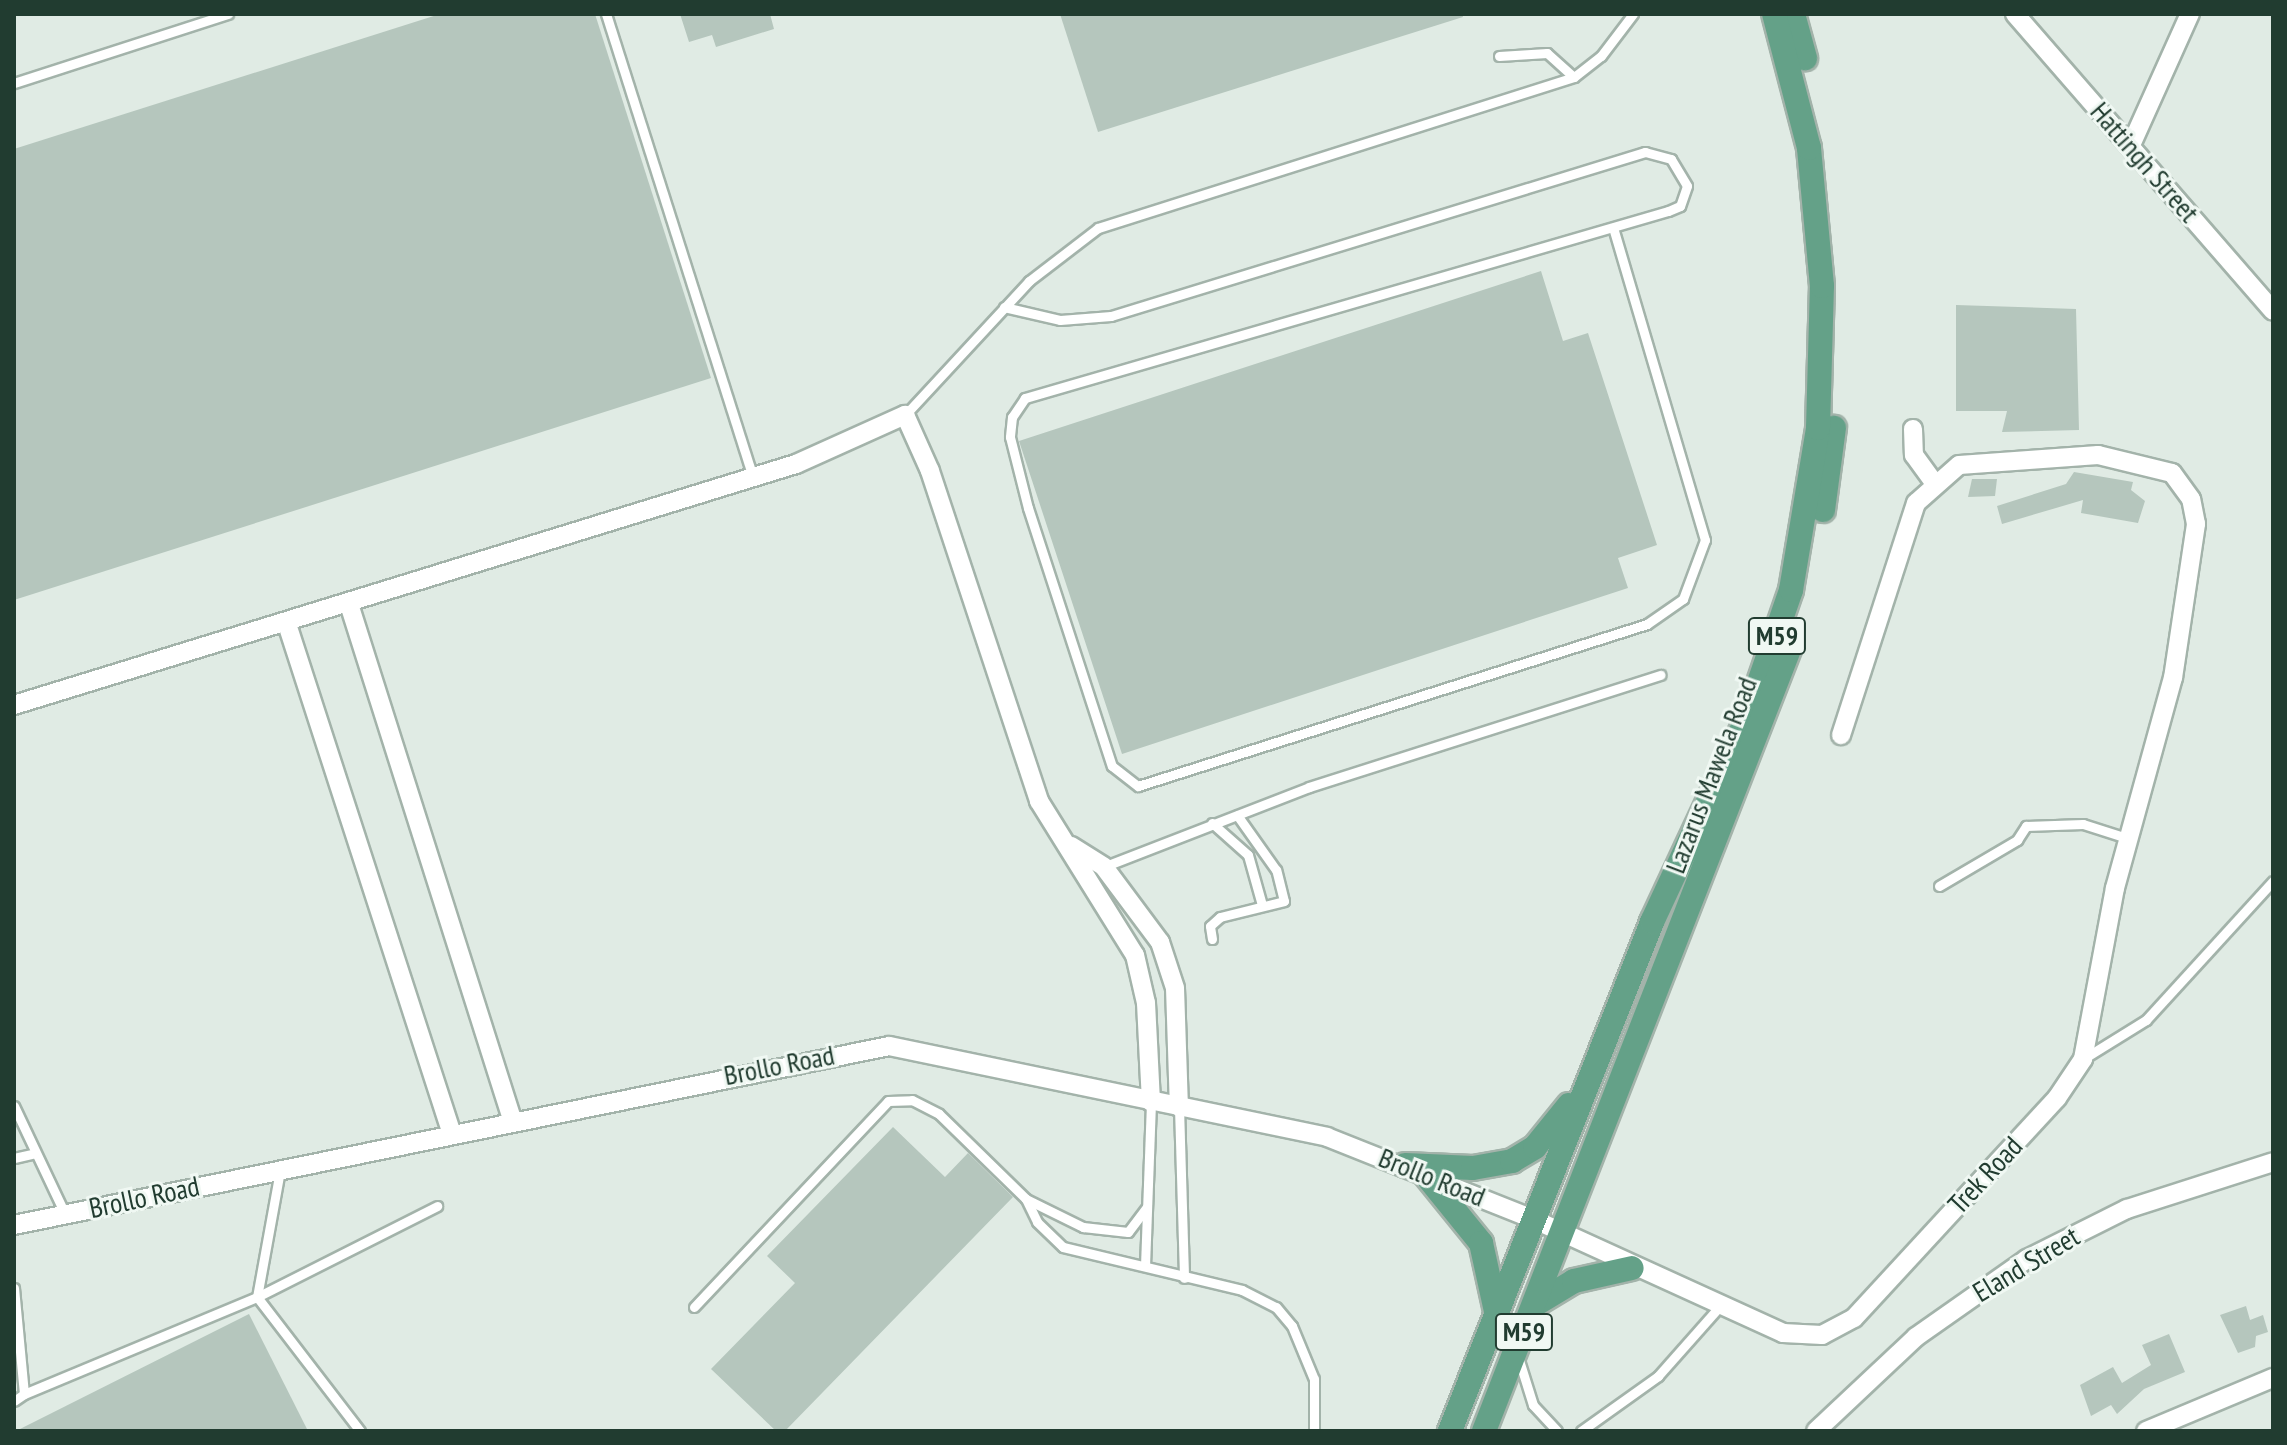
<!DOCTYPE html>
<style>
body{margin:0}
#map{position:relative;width:2287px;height:1445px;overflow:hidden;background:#e0ebe4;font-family:"PT Sans Narrow",sans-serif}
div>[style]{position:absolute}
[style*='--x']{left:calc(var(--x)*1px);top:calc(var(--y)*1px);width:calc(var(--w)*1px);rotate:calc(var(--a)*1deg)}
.building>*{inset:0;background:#b5c6bd}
.roads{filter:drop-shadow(2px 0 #a3b3aa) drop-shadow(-2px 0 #a3b3aa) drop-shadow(0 2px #a3b3aa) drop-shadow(0 -2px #a3b3aa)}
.lane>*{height:9px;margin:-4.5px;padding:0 4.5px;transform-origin:4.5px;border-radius:4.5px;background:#fff}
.street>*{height:18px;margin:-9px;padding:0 9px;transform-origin:9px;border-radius:9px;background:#fff}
.primary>*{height:24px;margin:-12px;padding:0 12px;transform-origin:12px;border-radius:12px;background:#64a188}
span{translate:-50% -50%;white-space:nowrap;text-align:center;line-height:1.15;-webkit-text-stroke:6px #f0f8f3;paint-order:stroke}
.shield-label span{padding:2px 6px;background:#f0f8f3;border:2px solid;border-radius:6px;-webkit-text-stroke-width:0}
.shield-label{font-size:26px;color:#213c30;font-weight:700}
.street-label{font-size:28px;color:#213c30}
.frame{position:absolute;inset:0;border:16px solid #213c30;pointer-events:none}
</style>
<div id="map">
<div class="building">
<i style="clip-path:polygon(440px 14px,595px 14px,711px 378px,14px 600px,14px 149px)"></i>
<i style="clip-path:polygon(680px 14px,770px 14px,774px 29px,716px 47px,712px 35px,689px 42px)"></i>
<i style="clip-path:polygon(1060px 14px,1462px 14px,1463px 17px,1098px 132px)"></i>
<i style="clip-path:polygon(1541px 271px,1563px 341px,1588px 333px,1657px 545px,1618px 558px,1628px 588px,1122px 754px,1019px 441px)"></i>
<i style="clip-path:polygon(1956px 305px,2076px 309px,2079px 430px,2002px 432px,2007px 411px,1956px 411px)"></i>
<i style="clip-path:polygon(2074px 472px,2133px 482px,2131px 490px,2145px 501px,2138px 523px,2081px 513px,2083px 500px,2002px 524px,1997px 506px,2066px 484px)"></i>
<i style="clip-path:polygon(1972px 479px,1997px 479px,1995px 496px,1968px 497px)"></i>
<i style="clip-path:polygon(893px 1127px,945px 1177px,968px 1153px,1013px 1197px,785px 1431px,776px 1431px,711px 1369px,795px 1283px,767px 1256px)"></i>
<i style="clip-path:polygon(2246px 1306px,2250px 1320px,2263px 1315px,2268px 1332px,2256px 1336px,2255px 1347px,2238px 1353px,2220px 1315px)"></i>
<i style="clip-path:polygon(249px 1314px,308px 1431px,16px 1431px)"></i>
<i style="clip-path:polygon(2169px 1334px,2185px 1372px,2144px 1389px,2117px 1414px,2111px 1405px,2091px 1416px,2080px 1385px,2113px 1367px,2122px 1383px,2151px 1365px,2142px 1345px)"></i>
</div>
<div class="roads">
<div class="lane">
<i style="--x:606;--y:14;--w:486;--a:72.4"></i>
<i style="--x:1499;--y:56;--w:48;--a:-3.6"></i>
<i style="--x:1547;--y:53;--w:36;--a:42"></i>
<i style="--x:1574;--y:77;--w:34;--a:-38"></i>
<i style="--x:1601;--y:56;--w:53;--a:-52.7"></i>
<i style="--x:14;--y:83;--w:225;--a:-17.9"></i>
<i style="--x:1004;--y:307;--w:57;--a:13.1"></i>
<i style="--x:1060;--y:320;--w:51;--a:-4.5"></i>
<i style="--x:1111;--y:316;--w:559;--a:-17.07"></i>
<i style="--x:1645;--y:152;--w:27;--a:15"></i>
<i style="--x:1671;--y:159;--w:31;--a:59"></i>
<i style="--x:1687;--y:186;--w:21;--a:109"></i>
<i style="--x:1680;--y:206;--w:13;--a:157"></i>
<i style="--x:1668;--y:211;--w:670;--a:163.78"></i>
<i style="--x:1025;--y:398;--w:23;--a:124"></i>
<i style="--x:1012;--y:417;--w:20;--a:96"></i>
<i style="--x:1010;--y:437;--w:73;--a:75.8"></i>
<i style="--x:1028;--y:508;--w:271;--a:72"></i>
<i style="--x:1112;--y:766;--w:33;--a:38"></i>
<i style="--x:1138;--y:786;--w:534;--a:-17.65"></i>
<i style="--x:1647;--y:624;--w:44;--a:-34.8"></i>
<i style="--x:1683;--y:599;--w:63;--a:-69.6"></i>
<i style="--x:1705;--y:540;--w:325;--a:-106.4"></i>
<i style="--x:905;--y:415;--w:183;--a:-47.2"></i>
<i style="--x:1029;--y:281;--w:87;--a:-37.5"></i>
<i style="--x:1098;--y:228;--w:499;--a:-17.6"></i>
<i style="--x:1212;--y:823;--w:48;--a:41.6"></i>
<i style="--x:1248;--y:855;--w:52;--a:74.4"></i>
<i style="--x:1103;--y:867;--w:221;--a:-21.2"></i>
<i style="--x:1309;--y:787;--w:369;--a:-17.7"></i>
<i style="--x:1939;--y:886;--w:91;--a:-30.5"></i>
<i style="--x:2017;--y:840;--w:17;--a:-57"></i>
<i style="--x:2026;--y:826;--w:57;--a:-2"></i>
<i style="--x:2083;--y:824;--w:46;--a:17.7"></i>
<i style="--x:1212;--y:939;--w:13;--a:-99"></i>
<i style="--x:1210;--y:926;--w:13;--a:-42"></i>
<i style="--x:1220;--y:917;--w:66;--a:-14"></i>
<i style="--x:1284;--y:901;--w:32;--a:-104"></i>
<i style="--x:1276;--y:870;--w:67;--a:-125.3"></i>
<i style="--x:2083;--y:1059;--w:74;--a:-31.8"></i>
<i style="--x:2146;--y:1020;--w:188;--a:-47.6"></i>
<i style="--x:14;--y:1106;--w:119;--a:64.7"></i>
<i style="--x:1179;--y:1107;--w:171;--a:88.3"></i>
<i style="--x:14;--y:1158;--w:22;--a:-13"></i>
<i style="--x:1026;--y:1199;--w:25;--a:64"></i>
<i style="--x:1037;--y:1222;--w:36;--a:44"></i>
<i style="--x:1063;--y:1247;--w:184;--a:13.5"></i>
<i style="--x:1242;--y:1290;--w:38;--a:27"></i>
<i style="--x:1276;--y:1307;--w:25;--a:50"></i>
<i style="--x:1292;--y:1326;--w:57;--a:67.5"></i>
<i style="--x:1314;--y:1379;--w:52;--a:90"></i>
<i style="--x:1145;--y:1266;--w:164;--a:-87.9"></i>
<i style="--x:14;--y:1288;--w:106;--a:84.6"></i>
<i style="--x:24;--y:1394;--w:12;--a:145"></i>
<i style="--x:694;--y:1307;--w:283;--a:-46.7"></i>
<i style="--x:888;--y:1101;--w:24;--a:-2"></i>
<i style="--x:912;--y:1100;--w:30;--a:27"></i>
<i style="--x:939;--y:1114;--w:122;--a:44.3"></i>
<i style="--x:1026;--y:1199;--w:64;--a:26.2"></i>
<i style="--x:1083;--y:1227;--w:45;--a:6.3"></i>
<i style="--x:1128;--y:1232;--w:31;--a:-53"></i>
<i style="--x:1519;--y:1360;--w:47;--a:72.7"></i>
<i style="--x:1533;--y:1405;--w:35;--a:47"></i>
<i style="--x:24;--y:1394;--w:252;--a:-22.6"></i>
<i style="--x:257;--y:1297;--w:128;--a:-79.7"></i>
<i style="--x:360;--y:1431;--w:169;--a:-127.5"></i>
<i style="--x:257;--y:1297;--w:202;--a:-26.8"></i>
<i style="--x:1581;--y:1431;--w:95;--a:-35.5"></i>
<i style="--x:1658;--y:1376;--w:92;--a:-48.5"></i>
</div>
<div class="street">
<i style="--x:2015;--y:14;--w:393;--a:49"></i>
<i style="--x:2131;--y:145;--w:144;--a:-65.8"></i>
<i style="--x:1913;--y:429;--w:26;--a:88"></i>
<i style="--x:1914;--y:455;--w:34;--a:54"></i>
<i style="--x:349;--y:604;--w:540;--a:72.44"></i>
<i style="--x:287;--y:624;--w:533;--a:72.08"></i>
<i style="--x:14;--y:705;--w:818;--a:-17.13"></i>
<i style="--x:796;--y:464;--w:120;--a:-24.2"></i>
<i style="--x:905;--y:415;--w:61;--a:65.9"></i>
<i style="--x:930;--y:471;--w:348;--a:71.7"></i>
<i style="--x:1039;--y:801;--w:181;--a:58.1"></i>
<i style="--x:1135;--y:955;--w:49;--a:77.1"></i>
<i style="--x:1146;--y:1003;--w:99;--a:87.1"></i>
<i style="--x:1071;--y:846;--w:39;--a:32"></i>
<i style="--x:1104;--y:867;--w:94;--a:53.3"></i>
<i style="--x:1160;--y:942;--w:48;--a:71.9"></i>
<i style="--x:1175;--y:988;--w:119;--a:88.1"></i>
<i style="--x:14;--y:1225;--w:893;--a:-11.56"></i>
<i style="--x:889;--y:1046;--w:447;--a:11.7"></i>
<i style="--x:1327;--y:1137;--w:222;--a:21.7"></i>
<i style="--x:1533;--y:1219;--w:275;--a:24.5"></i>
<i style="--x:1783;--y:1333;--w:39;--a:3"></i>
<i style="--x:1822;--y:1335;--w:36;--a:-28"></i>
<i style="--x:1854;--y:1318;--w:299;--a:-47.3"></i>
<i style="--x:2057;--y:1098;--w:47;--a:-56.3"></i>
<i style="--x:2083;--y:1059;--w:174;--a:-79.4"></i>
<i style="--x:2115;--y:888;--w:218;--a:-74.6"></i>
<i style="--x:2173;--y:678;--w:156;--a:-81.5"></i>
<i style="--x:2196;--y:524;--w:25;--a:-101"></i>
<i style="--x:2191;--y:499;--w:32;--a:-126"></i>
<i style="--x:2172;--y:473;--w:76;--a:-166.3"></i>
<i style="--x:2098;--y:455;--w:139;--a:175.9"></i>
<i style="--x:1959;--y:465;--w:57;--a:138.5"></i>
<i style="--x:1916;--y:503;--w:244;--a:107.9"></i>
<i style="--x:1816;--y:1431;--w:137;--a:-43.2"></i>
<i style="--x:1916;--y:1337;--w:136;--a:-35.1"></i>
<i style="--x:2027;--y:1259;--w:112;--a:-26.6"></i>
<i style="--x:2127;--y:1209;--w:153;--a:-17.8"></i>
<i style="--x:2146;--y:1431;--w:138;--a:-22.7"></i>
</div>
<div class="primary">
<i style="--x:1793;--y:14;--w:46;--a:74.7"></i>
<i style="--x:1823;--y:510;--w:83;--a:-82.4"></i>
<i style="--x:1405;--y:1165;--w:68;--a:2.5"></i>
<i style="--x:1473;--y:1168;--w:40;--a:-10"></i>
<i style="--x:1512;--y:1161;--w:27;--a:-31"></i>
<i style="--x:1535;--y:1147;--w:54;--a:-51"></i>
<i style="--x:1425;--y:1174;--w:89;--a:50.9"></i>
<i style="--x:1481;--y:1243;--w:70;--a:77.6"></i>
<i style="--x:1536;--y:1304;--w:44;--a:-31.2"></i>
<i style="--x:1574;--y:1281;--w:59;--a:-12.6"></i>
<i style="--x:1450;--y:1431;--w:548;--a:-68.35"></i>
<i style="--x:1652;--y:922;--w:220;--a:-65"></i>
<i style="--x:1745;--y:723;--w:141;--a:-70.9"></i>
<i style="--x:1791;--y:590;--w:164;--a:-80.5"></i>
<i style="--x:1818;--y:428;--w:142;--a:-88.4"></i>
<i style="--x:1822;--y:286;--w:139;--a:-95.4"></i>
<i style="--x:1809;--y:148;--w:138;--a:-104.6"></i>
<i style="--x:1484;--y:1431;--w:842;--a:-68.68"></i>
</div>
</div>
<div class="shield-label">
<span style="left:1777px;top:636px">M59</span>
<span style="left:1524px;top:1332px">M59</span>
</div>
<div class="street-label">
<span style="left:2145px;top:162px;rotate:49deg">Hattingh Street</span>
<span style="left:1711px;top:775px;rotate:-69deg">Lazarus Mawela Road</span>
<span style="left:779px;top:1065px;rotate:-11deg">Brollo Road</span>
<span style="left:1985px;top:1175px;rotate:-47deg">Trek Road</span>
<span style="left:1432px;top:1177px;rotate:22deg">Brollo Road</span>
<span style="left:144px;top:1197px;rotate:-12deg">Brollo Road</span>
<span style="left:2026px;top:1264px;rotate:-31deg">Eland Street</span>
</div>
<div class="frame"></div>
</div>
